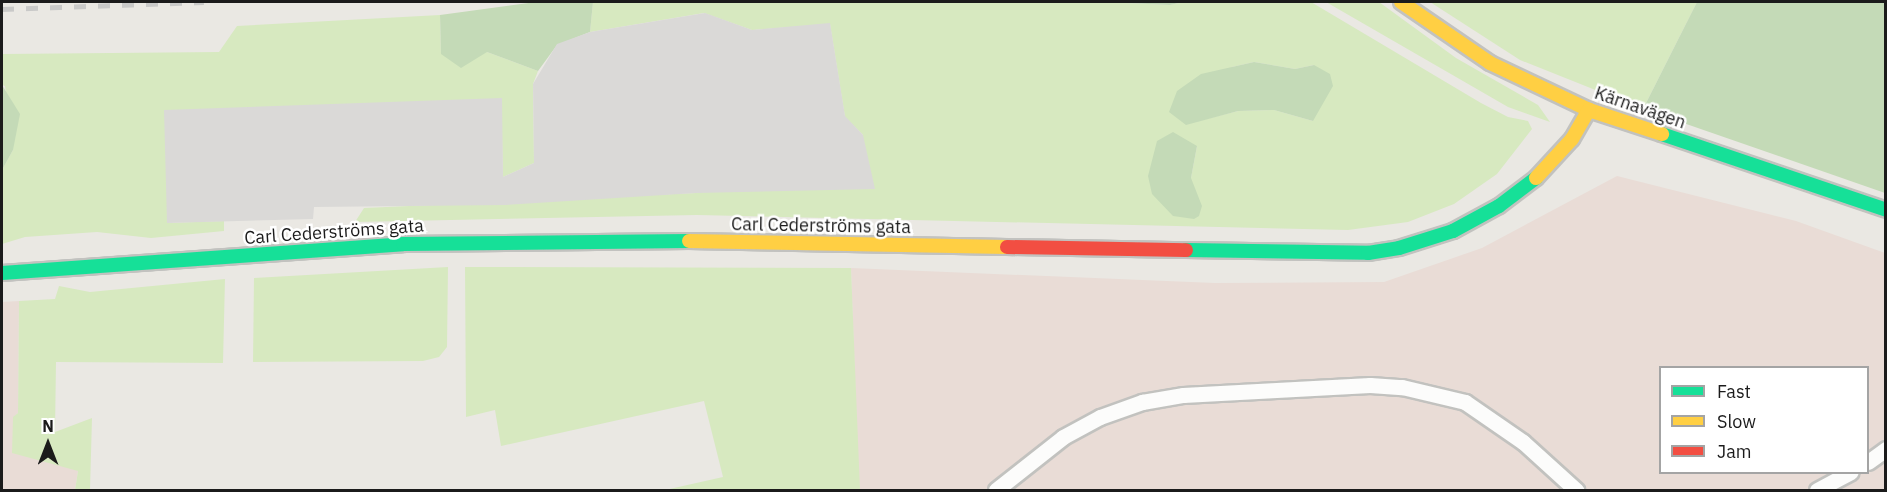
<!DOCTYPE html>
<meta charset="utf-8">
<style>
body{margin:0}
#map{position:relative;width:1887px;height:492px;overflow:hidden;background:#eae8e3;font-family:"IBM Plex Sans",sans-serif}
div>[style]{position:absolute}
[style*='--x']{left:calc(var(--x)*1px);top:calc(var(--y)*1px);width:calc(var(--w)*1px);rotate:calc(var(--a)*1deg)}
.military>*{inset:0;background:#e9dcd6}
.grass>*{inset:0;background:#d7e9c0}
.forest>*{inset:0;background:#c4dab7}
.parking>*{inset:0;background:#dad9d7}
.roads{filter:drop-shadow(2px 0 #c2c2bf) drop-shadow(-2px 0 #c2c2bf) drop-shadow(0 2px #c2c2bf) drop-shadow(0 -2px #c2c2bf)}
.street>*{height:15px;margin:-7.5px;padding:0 7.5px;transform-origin:7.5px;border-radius:7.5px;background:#fcfcfb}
.fast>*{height:14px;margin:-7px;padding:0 7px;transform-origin:7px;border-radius:7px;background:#16e098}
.slow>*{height:14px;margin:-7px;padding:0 7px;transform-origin:7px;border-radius:7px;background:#ffcf43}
.jam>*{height:14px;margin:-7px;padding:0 7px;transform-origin:7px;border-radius:7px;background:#f24e42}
.rail>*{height:4.5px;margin-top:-2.25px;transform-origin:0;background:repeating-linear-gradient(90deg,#c9c9c8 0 12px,transparent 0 24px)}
span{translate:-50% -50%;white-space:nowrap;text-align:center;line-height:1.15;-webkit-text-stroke:5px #fff;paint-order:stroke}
.street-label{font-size:18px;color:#1b1b1b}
.frame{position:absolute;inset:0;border:3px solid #1b1b1b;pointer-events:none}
.legend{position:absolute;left:1659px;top:366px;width:210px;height:108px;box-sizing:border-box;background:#fff;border:2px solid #a4a4a4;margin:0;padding:8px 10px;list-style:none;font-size:18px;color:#1b1b1b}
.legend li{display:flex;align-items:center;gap:12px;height:30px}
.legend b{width:30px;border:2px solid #a4a4a4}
.north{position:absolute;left:18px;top:414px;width:60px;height:60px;-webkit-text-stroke:4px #fff;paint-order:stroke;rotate:0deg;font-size:16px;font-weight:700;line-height:24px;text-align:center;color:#1b1b1b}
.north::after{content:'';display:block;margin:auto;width:21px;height:27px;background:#1b1b1b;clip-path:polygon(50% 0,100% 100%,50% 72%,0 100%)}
</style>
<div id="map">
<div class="military">
<i style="clip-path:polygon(evenodd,1617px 176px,1796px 221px,1885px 253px,1885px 490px,859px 490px,851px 268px,1215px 283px,1384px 282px,1482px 248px,1617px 176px,1660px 368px,1868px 368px,1868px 472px,1660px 472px,1660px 368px)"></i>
<i style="clip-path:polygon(19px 301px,18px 413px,13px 418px,78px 471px,75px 490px,2px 490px,2px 302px)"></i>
</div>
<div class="grass">
<i style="clip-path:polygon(evenodd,593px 2px,1104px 2px,1170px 5px,1183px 2px,1311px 2px,1481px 103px,1508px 117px,1528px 121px,1532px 129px,1497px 174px,1454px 204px,1408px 222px,1348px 230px,697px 215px,355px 222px,364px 208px,696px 193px,863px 135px,845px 117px,830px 24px,752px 30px,704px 13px,590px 32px,593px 2px,1254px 62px,1295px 69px,1314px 65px,1313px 121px,1274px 110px,1238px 111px,1186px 124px,1232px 67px,1254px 62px,593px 2px,1197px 146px,1191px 178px,1148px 176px,1197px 146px)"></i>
<i style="clip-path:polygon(1326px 2px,1379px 2px,1456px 58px,1538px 105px,1550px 122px,1508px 107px)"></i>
<i style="clip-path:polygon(1430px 2px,1697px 2px,1643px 109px,1520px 60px)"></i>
<i style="clip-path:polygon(440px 15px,441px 54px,487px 52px,538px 71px,533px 84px,534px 163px,503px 177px,501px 98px,167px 223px,224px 221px,224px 231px,151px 238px,97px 232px,25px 237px,2px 244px,2px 170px,13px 150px,5px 86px,2px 85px,2px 54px,219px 52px,237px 26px)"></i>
<i style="clip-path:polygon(448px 267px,447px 347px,439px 357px,423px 361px,253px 362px,254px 278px)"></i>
<i style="clip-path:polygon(465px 267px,851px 268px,860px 490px,665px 490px,723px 477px,704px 401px,501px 446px,495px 410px,466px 417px)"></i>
<i style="clip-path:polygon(225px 279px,223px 363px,56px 362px,55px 432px,92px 418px,90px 490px,75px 490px,78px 471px,12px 453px,13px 417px,18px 413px,19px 301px,55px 299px,59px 286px,90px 292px)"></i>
</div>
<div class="forest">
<i style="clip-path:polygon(536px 2px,593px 2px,590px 32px,557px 45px,538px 71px,487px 52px,461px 68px,441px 54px,440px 15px)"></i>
<i style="clip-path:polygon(1104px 2px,1183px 2px,1170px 5px)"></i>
<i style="clip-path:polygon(1697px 2px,1885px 2px,1885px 193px,1643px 109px)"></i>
<i style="clip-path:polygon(1254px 62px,1295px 69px,1314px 65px,1330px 74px,1333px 86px,1313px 121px,1274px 110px,1238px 111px,1186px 125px,1169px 112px,1177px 91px,1201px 74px)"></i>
<i style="clip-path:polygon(2px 85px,20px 114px,13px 150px,2px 170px)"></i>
<i style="clip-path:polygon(1173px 132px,1197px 146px,1191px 178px,1202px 206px,1199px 216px,1194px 219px,1173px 216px,1152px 194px,1148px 176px,1157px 141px)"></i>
</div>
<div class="parking">
<i style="clip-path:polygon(705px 13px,752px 30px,830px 23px,845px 116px,863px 135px,875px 189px,696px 193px,504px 205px,314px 207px,313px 219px,167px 223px,164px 110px,502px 98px,503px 177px,534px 163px,533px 84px,557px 44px,590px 32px)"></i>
</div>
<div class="roads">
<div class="street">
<i style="--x:1868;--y:462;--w:22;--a:-36"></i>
<i style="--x:996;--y:490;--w:85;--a:-38.3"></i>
<i style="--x:1063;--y:437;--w:42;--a:-28.4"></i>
<i style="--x:1100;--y:417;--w:45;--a:-19.7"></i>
<i style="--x:1142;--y:402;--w:42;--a:-9.7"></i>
<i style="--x:1183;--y:395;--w:187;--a:-3.1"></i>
<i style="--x:1370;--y:385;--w:32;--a:4"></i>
<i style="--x:1402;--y:387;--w:65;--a:13.4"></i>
<i style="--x:1465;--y:402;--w:70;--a:34.6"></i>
<i style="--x:1523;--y:442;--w:72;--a:42.2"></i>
<i style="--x:1817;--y:490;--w:38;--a:-28"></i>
</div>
<div class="fast">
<i style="--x:1662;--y:134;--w:237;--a:18.7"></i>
<i style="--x:1186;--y:250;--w:182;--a:0.9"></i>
<i style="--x:1368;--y:253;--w:31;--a:-9"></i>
<i style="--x:1399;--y:248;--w:57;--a:-17.5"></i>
<i style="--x:1453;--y:231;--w:52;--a:-28.5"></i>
<i style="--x:1499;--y:206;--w:46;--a:-37.1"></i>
<i style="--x:2;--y:273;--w:402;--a:-4.1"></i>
<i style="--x:403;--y:244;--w:286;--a:-0.6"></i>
</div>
<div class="slow">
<i style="--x:1401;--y:2;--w:108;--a:34.4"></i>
<i style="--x:1490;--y:63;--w:110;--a:25.4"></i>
<i style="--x:1589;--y:110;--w:77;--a:18.2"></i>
<i style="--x:1536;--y:178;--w:53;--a:-47.3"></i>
<i style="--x:1572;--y:139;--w:34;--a:-60"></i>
<i style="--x:689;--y:241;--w:318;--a:1.1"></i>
</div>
<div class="jam">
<i style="--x:1007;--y:247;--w:179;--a:1"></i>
</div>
</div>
<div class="rail">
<i style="--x:2;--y:9;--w:202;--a:-2"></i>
</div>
<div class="street-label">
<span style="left:1640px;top:108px;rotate:19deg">Kärnavägen</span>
<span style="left:821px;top:226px;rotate:1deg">Carl Cederströms gata</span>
<span style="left:334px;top:232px;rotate:-4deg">Carl Cederströms gata</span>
</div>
<div class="frame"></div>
<ul class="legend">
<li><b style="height:8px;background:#16e098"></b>Fast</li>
<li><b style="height:8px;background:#ffcf43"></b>Slow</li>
<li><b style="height:8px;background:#f24e42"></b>Jam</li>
</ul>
<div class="north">N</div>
</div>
